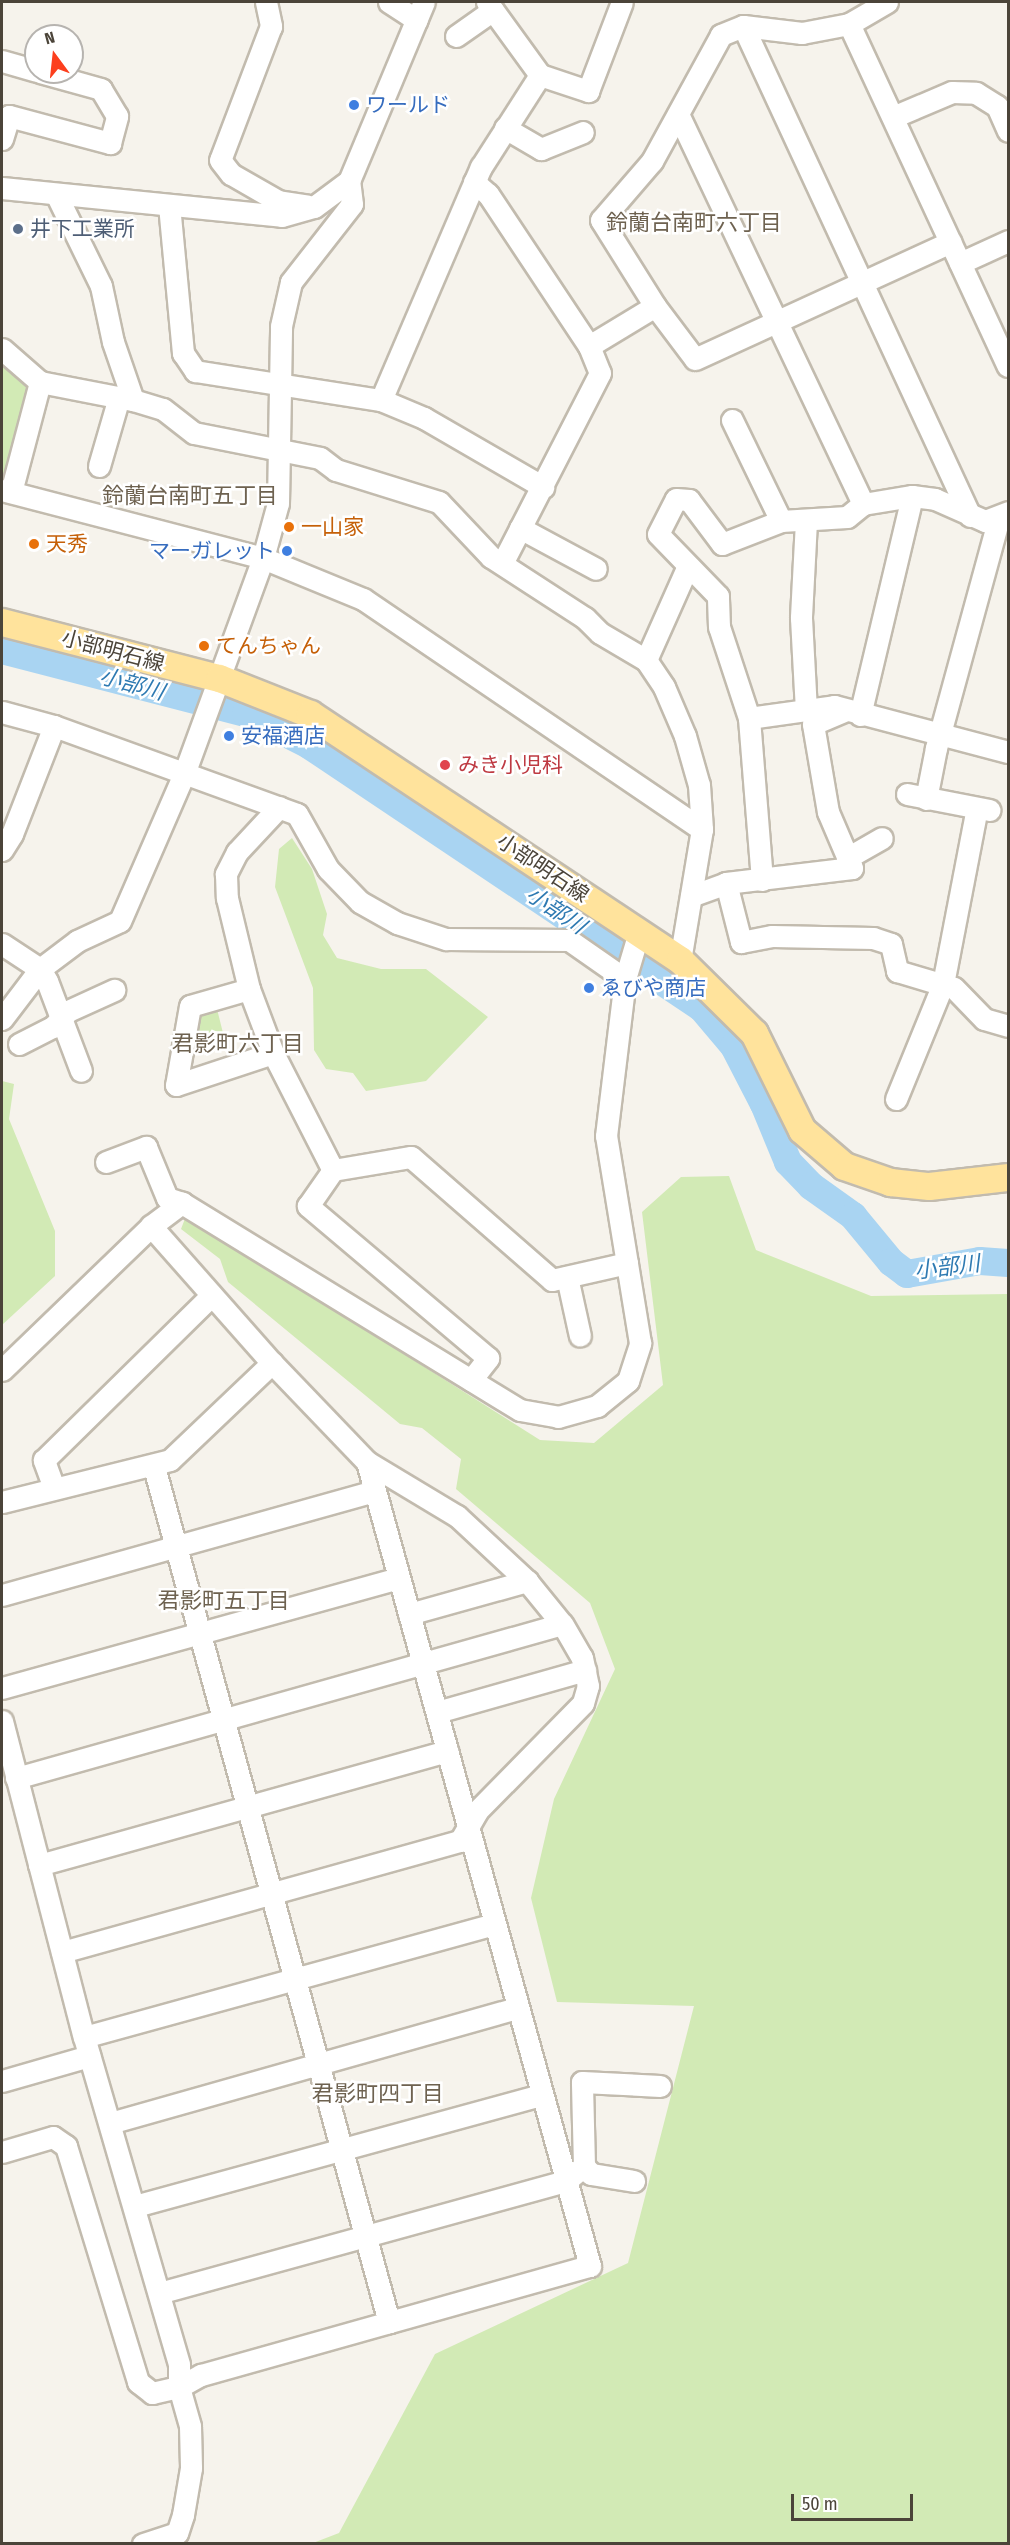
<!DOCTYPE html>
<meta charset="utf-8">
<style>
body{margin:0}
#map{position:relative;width:1010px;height:2545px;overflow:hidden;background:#f6f3ec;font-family:"Fira Sans Condensed","Noto Sans JP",sans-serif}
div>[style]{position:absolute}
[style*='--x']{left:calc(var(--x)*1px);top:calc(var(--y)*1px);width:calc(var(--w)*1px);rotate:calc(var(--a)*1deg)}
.green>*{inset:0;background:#d2eab5}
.river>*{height:28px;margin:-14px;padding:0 14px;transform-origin:14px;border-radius:14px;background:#a9d4f2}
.roads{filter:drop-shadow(2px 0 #c2bbae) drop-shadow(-2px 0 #c2bbae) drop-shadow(0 2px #c2bbae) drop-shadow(0 -2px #c2bbae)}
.minor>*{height:21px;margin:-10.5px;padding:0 10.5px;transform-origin:10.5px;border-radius:10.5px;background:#fff}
.major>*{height:27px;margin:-13.5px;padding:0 13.5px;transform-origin:13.5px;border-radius:13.5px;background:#ffe39c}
.dots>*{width:16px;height:16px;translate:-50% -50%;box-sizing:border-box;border:3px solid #fff;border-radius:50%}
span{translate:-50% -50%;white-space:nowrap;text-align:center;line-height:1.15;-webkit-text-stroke:5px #fff;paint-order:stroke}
.shop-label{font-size:21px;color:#366cbe}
.left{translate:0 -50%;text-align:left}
.right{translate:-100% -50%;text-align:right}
.service-label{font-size:21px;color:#4e5e75}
.food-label{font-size:21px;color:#c56008}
.street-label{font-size:21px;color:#4b4439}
.health-label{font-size:21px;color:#be3a42}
.neighbourhood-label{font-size:22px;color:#6e6250}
.water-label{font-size:22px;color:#2e7ab2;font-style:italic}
.frame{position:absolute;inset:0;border:3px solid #4b4439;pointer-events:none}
.north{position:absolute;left:24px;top:24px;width:60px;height:60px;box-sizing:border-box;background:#fff;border:2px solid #b7b4b0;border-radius:50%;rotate:345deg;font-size:16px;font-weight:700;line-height:24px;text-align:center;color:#4b4439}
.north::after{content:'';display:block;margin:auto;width:21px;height:27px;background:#fc3f1d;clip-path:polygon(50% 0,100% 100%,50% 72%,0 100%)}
.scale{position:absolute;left:791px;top:2494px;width:122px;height:27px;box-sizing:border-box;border:3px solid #4b4439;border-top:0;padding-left:8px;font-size:18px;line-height:21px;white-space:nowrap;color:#4b4439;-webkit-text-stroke:4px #fff;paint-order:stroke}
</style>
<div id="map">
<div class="green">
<i style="clip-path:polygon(2px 358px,28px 380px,32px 391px,12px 473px,2px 478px)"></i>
<i style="clip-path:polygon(292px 838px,312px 869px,327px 914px,323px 935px,337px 958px,381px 969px,426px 969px,488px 1017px,426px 1081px,366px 1091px,353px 1073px,326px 1069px,314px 1050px,313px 988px,275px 887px,279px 849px)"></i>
<i style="clip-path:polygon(216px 1005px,224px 1037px,191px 1046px,198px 1010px)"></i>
<i style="clip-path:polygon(2px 1081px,14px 1084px,9px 1119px,55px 1231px,55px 1276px,2px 1325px)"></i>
<i style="clip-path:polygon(729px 1176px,756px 1250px,871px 1296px,1008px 1294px,1008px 2543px,313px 2543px,339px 2533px,435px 2354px,628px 2263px,694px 2006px,557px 2002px,531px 1898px,554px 1799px,615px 1669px,590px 1603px,456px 1489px,461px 1459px,422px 1428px,400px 1424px,228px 1282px,220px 1259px,181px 1229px,186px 1216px,540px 1440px,594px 1443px,663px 1385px,642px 1212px,681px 1177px)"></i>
</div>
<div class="river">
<i style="--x:2;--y:650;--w:252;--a:14.5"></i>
<i style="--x:246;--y:713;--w:71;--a:26.9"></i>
<i style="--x:309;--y:745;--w:471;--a:33.8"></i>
<i style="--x:701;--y:1007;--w:51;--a:49.8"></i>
<i style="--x:734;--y:1046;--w:65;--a:62.7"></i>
<i style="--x:764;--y:1104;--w:63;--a:67.5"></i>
<i style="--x:788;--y:1162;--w:33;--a:46"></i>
<i style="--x:811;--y:1186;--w:52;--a:35.5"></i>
<i style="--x:853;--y:1216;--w:60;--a:50.4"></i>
<i style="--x:891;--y:1262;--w:20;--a:37"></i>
<i style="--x:907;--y:1274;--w:74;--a:-10.1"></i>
<i style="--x:980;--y:1261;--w:28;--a:4"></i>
</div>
<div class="roads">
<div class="minor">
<i style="--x:266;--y:2;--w:25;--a:78"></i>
<i style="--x:271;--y:26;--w:143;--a:110.8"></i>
<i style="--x:220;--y:160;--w:18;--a:52"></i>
<i style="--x:231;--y:174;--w:54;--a:29.9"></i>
<i style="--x:278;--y:201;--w:30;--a:9"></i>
<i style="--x:389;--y:2;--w:33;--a:33"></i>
<i style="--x:487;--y:2;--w:90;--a:54"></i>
<i style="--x:540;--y:75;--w:51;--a:18.4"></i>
<i style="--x:588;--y:91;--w:95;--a:-69.1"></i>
<i style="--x:887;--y:2;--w:44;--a:149.9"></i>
<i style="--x:849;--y:24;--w:48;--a:169.2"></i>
<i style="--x:802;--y:33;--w:59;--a:-173.2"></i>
<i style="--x:743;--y:26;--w:24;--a:158"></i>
<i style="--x:721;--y:35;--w:144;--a:118.7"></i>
<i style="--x:652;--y:161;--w:78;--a:130.8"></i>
<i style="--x:601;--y:220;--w:102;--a:57.9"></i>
<i style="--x:655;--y:306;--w:66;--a:53"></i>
<i style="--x:695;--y:359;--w:281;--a:-24.6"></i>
<i style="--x:849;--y:24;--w:377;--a:65.1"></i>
<i style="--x:743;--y:26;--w:540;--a:65.14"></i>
<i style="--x:456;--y:36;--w:45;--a:-35.1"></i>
<i style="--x:2;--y:61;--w:35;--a:16"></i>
<i style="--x:678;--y:114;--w:432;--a:64.6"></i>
<i style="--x:893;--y:117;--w:64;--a:-23"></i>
<i style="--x:952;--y:92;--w:24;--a:2"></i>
<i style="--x:976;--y:93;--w:25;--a:32"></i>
<i style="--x:997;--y:106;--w:27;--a:66"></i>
<i style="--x:505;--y:128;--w:42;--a:30.3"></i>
<i style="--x:541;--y:149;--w:45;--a:-22"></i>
<i style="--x:2;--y:139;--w:24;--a:-73"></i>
<i style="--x:9;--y:116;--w:105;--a:15"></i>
<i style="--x:110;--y:143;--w:28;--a:-75"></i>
<i style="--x:117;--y:116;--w:31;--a:-121"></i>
<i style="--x:101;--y:89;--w:63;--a:-164.4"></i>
<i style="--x:474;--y:182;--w:18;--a:41"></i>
<i style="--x:488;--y:194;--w:182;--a:56.4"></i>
<i style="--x:589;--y:346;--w:29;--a:68"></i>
<i style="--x:600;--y:373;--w:212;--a:117.2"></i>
<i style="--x:2;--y:188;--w:281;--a:5.7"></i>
<i style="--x:282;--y:216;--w:33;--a:-16"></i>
<i style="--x:314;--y:207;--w:44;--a:-36.6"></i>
<i style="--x:56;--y:194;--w:102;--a:63.9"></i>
<i style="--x:101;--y:286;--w:57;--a:77.9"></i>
<i style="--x:113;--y:342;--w:61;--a:71"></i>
<i style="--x:169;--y:205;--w:149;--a:84.6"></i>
<i style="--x:183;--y:353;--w:22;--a:56"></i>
<i style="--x:195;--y:371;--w:188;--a:8.9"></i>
<i style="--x:381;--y:400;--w:47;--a:22.7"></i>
<i style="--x:424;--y:418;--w:138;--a:30.1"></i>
<i style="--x:960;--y:263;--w:53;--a:-24.6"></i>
<i style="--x:589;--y:346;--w:77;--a:-31.2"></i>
<i style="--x:2;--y:349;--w:50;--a:41"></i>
<i style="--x:40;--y:382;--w:95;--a:11"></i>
<i style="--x:133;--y:400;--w:31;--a:17"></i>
<i style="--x:163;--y:409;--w:39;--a:38"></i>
<i style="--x:194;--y:433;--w:128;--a:11.2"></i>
<i style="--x:320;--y:458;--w:20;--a:37"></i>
<i style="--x:336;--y:470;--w:108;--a:17.3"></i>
<i style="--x:439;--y:502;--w:76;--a:46.6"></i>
<i style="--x:491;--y:557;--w:112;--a:33"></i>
<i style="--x:585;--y:618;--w:21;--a:45"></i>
<i style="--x:600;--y:633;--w:53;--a:30.4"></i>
<i style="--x:646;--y:660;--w:32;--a:56"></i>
<i style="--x:664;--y:687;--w:53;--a:66.8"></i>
<i style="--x:685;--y:736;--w:51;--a:74.1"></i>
<i style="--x:699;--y:785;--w:44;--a:86.1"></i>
<i style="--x:702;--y:829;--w:133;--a:99.5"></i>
<i style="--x:381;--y:400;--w:254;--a:-66.8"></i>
<i style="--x:481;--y:167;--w:109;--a:-57.3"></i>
<i style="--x:732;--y:420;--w:112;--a:64.1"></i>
<i style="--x:99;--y:466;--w:72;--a:-73.8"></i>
<i style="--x:2;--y:490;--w:270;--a:14.6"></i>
<i style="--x:263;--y:558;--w:108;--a:22.3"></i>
<i style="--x:363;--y:599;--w:410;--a:34.2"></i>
<i style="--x:11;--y:492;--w:114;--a:-75.2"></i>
<i style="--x:806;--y:521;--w:97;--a:93"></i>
<i style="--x:801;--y:618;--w:93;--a:86.9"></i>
<i style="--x:520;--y:528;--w:86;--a:28.3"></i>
<i style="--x:646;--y:660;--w:101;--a:-66"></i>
<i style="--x:2;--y:712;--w:54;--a:15.1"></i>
<i style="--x:54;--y:726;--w:258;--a:19.9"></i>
<i style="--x:297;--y:814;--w:63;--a:60.6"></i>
<i style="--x:328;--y:869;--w:46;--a:45.9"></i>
<i style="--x:360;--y:902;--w:43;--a:29.6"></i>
<i style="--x:397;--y:923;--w:52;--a:18.1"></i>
<i style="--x:446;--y:939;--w:123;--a:0.5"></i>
<i style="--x:569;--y:940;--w:68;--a:34.9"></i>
<i style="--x:860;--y:715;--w:225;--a:-76.6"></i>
<i style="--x:749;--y:718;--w:86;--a:-8"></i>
<i style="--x:834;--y:706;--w:180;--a:14.8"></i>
<i style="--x:907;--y:794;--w:84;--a:11"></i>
<i style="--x:926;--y:799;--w:52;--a:-78.9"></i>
<i style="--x:936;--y:748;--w:239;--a:-74.7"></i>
<i style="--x:279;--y:807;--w:62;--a:133"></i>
<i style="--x:237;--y:852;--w:25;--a:117"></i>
<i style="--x:226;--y:874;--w:24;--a:88"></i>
<i style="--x:227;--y:898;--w:94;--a:76.4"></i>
<i style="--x:249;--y:989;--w:68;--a:69.4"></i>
<i style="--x:273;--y:1053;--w:131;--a:62.9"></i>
<i style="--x:2;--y:850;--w:19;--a:-58"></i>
<i style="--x:12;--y:834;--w:116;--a:-68.7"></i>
<i style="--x:847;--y:858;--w:40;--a:-29.7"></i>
<i style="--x:762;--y:880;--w:163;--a:-94.6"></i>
<i style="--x:749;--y:718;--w:96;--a:-108.2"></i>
<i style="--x:719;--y:627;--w:31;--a:-92"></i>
<i style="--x:718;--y:596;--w:86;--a:-134.1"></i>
<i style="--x:658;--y:534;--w:39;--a:-63"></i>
<i style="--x:676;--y:499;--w:13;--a:4"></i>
<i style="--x:689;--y:500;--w:55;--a:53.1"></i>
<i style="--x:722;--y:544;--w:63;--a:-21.3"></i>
<i style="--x:781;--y:521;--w:66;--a:-3.5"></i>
<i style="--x:847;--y:517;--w:21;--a:-39"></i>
<i style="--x:863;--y:504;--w:50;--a:-9.3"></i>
<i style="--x:912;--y:496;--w:23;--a:7"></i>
<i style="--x:935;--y:499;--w:55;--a:23.7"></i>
<i style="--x:985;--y:521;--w:25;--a:-21"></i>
<i style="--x:726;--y:883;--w:61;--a:75.7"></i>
<i style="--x:741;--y:942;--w:32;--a:-11"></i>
<i style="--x:772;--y:936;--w:101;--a:1.1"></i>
<i style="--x:873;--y:938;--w:19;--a:18"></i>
<i style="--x:891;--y:944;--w:28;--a:77"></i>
<i style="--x:897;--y:971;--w:59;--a:16.6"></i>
<i style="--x:954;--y:988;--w:43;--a:45.9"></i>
<i style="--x:984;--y:1019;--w:25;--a:16"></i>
<i style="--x:691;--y:896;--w:37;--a:-20"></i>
<i style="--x:726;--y:883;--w:127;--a:-6.8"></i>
<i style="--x:852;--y:868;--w:61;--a:-113.2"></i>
<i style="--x:828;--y:812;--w:89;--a:-99.7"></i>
<i style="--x:813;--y:724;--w:34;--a:-23"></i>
<i style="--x:2;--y:944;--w:45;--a:33.3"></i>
<i style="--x:40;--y:969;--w:14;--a:60"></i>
<i style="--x:47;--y:981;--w:96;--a:69.3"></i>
<i style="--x:249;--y:989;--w:61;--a:163.9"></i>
<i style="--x:190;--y:1006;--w:80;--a:100"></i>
<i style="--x:176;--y:1085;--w:102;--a:-18.3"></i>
<i style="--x:2;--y:1019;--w:63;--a:-52.8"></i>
<i style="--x:40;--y:969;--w:46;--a:-37.1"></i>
<i style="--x:77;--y:941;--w:47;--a:-24.9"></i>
<i style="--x:120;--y:921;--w:160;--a:-66.5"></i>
<i style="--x:184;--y:774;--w:230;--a:-69.9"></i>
<i style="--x:263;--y:558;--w:57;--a:-74.7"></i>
<i style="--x:278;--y:503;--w:177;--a:-89"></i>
<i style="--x:281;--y:326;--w:45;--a:-77.2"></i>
<i style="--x:291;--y:282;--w:99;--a:-52"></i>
<i style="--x:352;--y:204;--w:23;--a:-97"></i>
<i style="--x:349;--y:181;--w:194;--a:-67.3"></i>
<i style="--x:19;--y:1044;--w:38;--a:-27"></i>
<i style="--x:53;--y:1027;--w:22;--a:-47"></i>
<i style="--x:68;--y:1011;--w:51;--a:-24.5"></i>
<i style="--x:896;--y:1099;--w:124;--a:-67.8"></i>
<i style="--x:943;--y:984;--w:179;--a:-79.1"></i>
<i style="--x:106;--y:1162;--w:43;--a:-20.6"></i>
<i style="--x:146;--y:1147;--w:55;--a:67.6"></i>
<i style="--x:167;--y:1198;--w:16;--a:18"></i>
<i style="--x:567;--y:1277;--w:60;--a:77.6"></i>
<i style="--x:2;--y:1370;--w:207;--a:-44"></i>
<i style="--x:151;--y:1226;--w:39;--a:-37"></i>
<i style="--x:182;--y:1203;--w:396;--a:31.5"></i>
<i style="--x:520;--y:1410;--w:39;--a:10"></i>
<i style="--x:558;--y:1417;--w:41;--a:-15.8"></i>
<i style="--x:597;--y:1406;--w:40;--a:-39"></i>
<i style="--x:628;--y:1381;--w:40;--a:-72"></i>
<i style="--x:640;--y:1343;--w:210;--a:-99.3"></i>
<i style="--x:606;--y:1136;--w:158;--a:-83.1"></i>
<i style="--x:625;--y:979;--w:49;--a:-73.4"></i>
<i style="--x:471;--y:1380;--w:28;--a:-52"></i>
<i style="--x:488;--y:1358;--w:236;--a:-139.8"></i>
<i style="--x:308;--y:1206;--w:44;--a:-55.2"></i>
<i style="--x:333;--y:1170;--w:79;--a:-9.5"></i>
<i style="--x:411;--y:1157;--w:187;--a:41.1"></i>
<i style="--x:552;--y:1280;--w:77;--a:-12.8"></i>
<i style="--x:154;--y:1467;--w:887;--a:74.63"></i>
<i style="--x:54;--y:1488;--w:30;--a:-110"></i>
<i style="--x:44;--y:1460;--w:235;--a:-44.5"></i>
<i style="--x:2;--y:1502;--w:173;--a:-14"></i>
<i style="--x:170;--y:1460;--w:141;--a:-43.6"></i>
<i style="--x:2;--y:1595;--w:387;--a:-15.6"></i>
<i style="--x:409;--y:1614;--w:123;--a:-15.6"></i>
<i style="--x:2;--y:1688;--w:412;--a:-15.5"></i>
<i style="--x:437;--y:1712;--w:154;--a:-15.8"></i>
<i style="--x:2;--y:1721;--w:326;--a:75.5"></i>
<i style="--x:84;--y:2037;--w:341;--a:73.8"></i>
<i style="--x:179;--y:2365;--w:22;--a:90"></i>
<i style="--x:179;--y:2387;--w:25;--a:-29"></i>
<i style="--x:201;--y:2375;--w:404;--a:-15.7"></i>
<i style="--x:590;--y:2266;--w:834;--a:-105.5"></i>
<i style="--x:16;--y:1778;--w:567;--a:-15.75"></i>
<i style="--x:39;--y:1865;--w:424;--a:-15.6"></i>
<i style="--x:62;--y:1952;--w:413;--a:-15.6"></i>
<i style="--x:460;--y:1841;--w:34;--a:-60"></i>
<i style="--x:477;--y:1811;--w:151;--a:-45.5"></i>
<i style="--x:583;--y:1703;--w:18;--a:-74"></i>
<i style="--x:588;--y:1686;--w:29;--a:-102"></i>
<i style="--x:582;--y:1658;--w:39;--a:-120"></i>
<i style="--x:562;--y:1624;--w:55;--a:-129.1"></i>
<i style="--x:527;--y:1581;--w:96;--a:-137.1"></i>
<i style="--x:457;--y:1516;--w:105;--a:-149"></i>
<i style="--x:367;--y:1462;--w:137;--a:-133.8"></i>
<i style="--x:272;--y:1363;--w:183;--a:-131.5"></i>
<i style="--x:84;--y:2037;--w:425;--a:-15.4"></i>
<i style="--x:2;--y:2081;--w:91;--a:-16"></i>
<i style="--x:110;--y:2123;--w:423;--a:-15.8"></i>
<i style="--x:2;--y:2152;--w:53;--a:-16.4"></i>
<i style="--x:53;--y:2137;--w:16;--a:35"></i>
<i style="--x:66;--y:2146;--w:247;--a:73"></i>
<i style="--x:138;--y:2382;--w:18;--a:38"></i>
<i style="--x:152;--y:2393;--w:28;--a:-13"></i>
<i style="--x:179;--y:2387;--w:41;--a:74.2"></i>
<i style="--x:190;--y:2426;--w:42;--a:88.6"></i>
<i style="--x:191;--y:2468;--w:48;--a:99.7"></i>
<i style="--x:183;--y:2515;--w:19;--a:108"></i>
<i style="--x:177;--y:2533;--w:36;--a:162"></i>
<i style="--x:634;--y:2181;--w:44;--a:-170.8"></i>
<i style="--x:591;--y:2174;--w:11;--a:-131"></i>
<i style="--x:584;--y:2166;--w:84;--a:-91.4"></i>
<i style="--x:582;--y:2082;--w:78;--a:2.9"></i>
<i style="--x:135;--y:2206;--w:421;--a:-15.3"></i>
<i style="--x:159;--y:2293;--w:422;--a:-15.4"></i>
<i style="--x:566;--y:2181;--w:23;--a:-40"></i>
</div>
<div class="major">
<i style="--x:2;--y:622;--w:224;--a:14.5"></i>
<i style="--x:219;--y:678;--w:98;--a:21.6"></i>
<i style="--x:310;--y:714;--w:444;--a:33.6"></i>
<i style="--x:680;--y:960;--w:104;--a:44.6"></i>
<i style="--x:754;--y:1033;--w:108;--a:63.7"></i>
<i style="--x:802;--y:1130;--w:55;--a:40.6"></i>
<i style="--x:844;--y:1166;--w:49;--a:19.2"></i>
<i style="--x:890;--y:1182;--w:39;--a:6"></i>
<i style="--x:929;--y:1186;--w:80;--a:-6.5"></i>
</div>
</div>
<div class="dots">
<i style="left:354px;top:105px;background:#3f7fe0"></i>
<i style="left:18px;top:229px;background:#5c6f8a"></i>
<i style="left:289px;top:527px;background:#e8710a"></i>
<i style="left:34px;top:544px;background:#e8710a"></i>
<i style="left:287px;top:551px;background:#3f7fe0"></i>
<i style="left:204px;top:646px;background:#e8710a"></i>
<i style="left:229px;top:736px;background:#3f7fe0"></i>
<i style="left:445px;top:765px;background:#e0444e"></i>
<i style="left:589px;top:988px;background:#3f7fe0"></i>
</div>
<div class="shop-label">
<span class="left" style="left:366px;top:105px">ワールド</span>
<span class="right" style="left:275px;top:551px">マーガレット</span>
<span class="left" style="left:241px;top:736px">安福酒店</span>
<span class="left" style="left:601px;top:988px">ゑびや商店</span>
</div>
<div class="service-label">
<span class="left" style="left:30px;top:229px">井下工業所</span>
</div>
<div class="food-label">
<span class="left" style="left:301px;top:527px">一山家</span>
<span class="left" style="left:46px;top:544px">天秀</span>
<span class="left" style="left:216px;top:646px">てんちゃん</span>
</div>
<div class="street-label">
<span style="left:113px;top:651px;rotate:15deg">小部明石線</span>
<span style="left:543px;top:868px;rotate:34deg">小部明石線</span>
</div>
<div class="health-label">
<span class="left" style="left:458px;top:765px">みき小児科</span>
</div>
<div class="neighbourhood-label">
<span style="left:694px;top:223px">鈴蘭台南町六丁目</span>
<span style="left:190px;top:496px">鈴蘭台南町五丁目</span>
<span style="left:238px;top:1044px">君影町六丁目</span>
<span style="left:224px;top:1601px">君影町五丁目</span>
<span style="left:378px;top:2094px">君影町四丁目</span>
</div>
<div class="water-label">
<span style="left:132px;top:684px;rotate:15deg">小部川</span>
<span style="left:556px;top:910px;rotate:34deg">小部川</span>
<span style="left:947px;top:1267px;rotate:-7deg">小部川</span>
</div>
<div class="frame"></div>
<div class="north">N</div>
<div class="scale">50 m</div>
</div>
